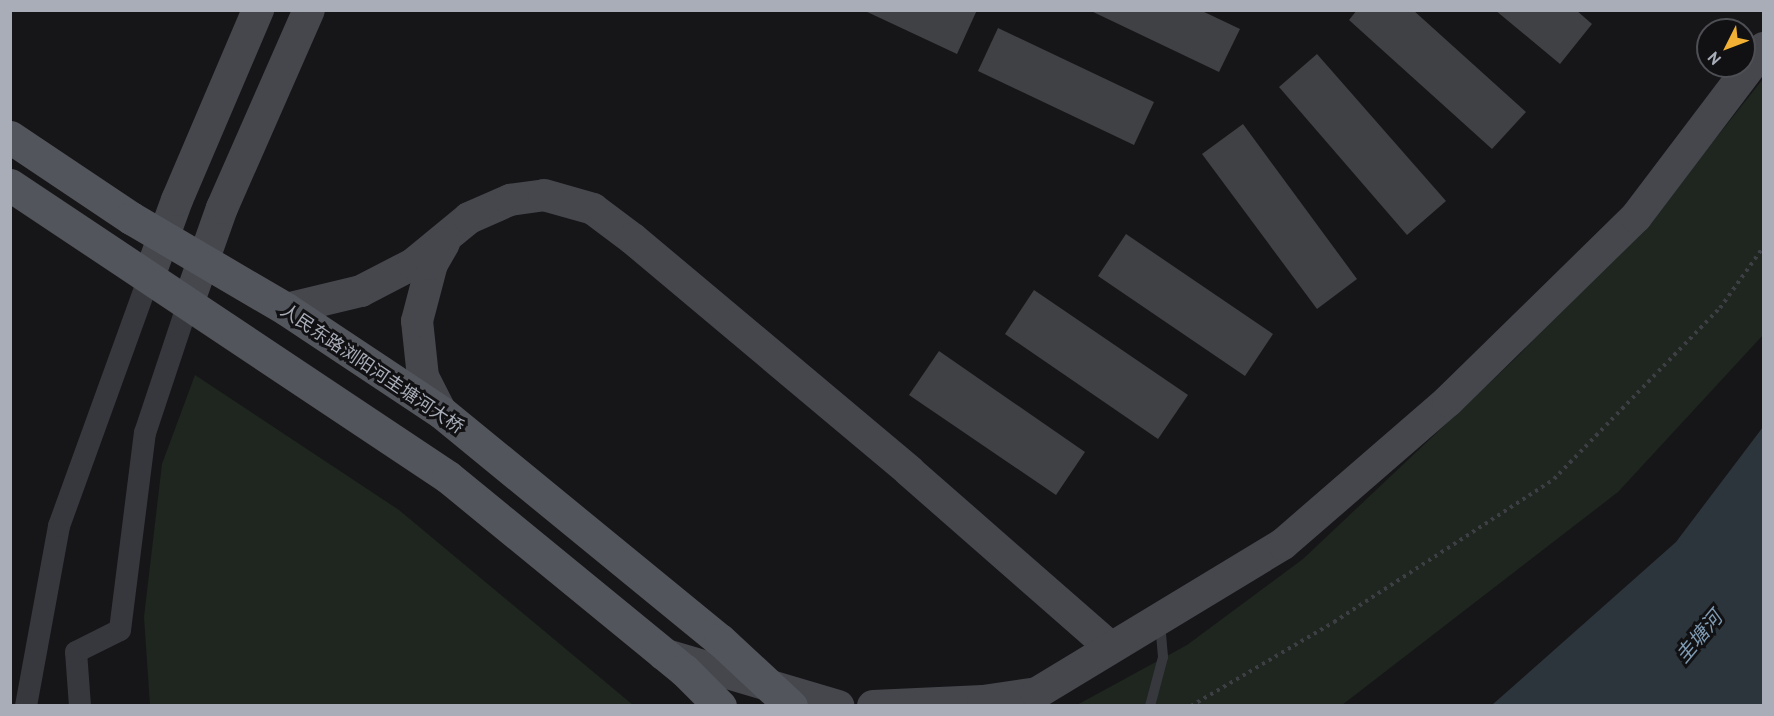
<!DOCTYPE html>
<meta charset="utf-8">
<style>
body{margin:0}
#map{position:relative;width:1774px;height:716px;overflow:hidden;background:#161618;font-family:"PT Sans","Noto Sans SC",sans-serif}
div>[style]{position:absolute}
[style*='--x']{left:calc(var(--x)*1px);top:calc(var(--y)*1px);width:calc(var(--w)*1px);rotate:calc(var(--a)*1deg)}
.green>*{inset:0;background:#1e261f}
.water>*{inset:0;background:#2c353c}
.building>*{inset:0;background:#404145}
.path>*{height:4px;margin-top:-2px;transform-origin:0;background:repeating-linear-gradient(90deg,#3d3f44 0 3px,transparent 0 7.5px)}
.lane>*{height:10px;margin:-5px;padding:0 5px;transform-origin:5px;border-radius:5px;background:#37383d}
.street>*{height:22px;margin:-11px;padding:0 11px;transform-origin:11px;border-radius:11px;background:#37383d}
.secondary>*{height:32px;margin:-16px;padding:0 16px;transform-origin:16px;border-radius:16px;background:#45474d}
.secondary-bridge>*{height:32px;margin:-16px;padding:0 16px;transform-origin:16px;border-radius:16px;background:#45474d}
.primary-bridge>*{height:33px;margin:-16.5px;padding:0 16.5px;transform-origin:16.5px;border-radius:16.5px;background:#53555c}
span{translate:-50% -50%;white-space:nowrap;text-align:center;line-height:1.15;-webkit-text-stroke:6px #111113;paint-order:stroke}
.street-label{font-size:18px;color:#a8adb8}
.water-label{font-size:20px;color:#7f9bb3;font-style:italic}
.frame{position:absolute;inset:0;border:12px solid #a8adb8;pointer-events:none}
.north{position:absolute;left:1696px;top:18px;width:60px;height:60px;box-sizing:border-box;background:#111113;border:2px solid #4d4f55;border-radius:50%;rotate:228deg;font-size:16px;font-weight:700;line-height:24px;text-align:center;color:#a8adb8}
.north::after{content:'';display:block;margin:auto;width:21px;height:27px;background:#f2b134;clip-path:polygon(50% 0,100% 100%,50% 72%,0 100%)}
</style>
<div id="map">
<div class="green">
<i style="clip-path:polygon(1763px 79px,1763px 335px,1618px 492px,1342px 705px,1075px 706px,1187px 645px,1303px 559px,1518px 356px,1664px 203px)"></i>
<i style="clip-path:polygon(195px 375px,399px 510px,633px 705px,150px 705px,144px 617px,162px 464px)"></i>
</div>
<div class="water">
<i style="clip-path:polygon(1763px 427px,1763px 705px,1492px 705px,1676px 542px)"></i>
</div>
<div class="building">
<i style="clip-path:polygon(863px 10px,977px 10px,957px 54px)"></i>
<i style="clip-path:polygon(1089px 10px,1200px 10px,1240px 29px,1219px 72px)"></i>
<i style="clip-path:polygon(1357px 10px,1413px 10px,1526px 112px,1492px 149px,1349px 20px)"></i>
<i style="clip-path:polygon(1495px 10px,1576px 10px,1592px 24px,1560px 64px)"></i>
<i style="clip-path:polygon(998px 28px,1154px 102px,1134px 145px,978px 71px)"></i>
<i style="clip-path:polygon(1317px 54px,1446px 201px,1407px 235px,1279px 87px)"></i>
<i style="clip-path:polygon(1243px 124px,1357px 279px,1317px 309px,1202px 154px)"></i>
<i style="clip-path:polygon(1126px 234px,1273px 334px,1245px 376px,1098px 276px)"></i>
<i style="clip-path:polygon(1034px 290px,1188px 395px,1158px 439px,1005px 334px)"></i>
<i style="clip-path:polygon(939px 351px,1085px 452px,1056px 495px,909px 395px)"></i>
</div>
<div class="path">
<i style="--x:1191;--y:706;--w:166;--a:-30.4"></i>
<i style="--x:1334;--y:622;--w:262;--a:-33"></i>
<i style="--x:1554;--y:479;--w:238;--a:-45.9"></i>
<i style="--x:1720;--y:308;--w:76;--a:-54.6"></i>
</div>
<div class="lane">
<i style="--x:1150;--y:706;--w:51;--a:-75.1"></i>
<i style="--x:1163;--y:657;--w:33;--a:-95"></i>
</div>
<div class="street">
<i style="--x:26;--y:706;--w:183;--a:-79.6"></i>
<i style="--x:59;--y:526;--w:268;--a:-70.1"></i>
<i style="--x:80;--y:706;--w:54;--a:-94.2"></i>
<i style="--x:76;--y:652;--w:49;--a:-26.6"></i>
<i style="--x:120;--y:630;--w:199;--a:-82.8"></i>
<i style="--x:145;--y:433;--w:139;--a:-71.6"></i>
</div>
<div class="secondary">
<i style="--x:150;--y:274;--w:79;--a:-70"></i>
<i style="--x:177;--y:200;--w:207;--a:-66.9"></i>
<i style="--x:189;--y:301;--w:99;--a:-70.5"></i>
<i style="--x:222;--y:208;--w:216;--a:-66.3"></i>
<i style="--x:909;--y:471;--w:267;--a:41.2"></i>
<i style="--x:663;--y:654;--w:183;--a:16.5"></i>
<i style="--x:873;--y:706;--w:110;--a:-2.6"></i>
<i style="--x:983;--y:701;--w:55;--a:-8.4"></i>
<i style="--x:1037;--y:693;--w:288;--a:-31.2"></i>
<i style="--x:1283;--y:544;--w:218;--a:-40.9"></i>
<i style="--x:1448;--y:401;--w:263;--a:-44.4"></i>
<i style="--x:1636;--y:217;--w:212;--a:-52.9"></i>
</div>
<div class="secondary-bridge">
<i style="--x:286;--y:309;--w:77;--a:-13.5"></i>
<i style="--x:361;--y:291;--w:59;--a:-27.4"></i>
<i style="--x:413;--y:264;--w:72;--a:-39.4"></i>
<i style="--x:469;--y:218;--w:45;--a:-23.7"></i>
<i style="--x:510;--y:200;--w:34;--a:-8"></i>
<i style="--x:544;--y:195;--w:51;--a:15.9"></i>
<i style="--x:593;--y:209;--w:50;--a:36.9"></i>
<i style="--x:633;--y:239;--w:361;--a:40"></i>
<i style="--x:441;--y:412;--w:39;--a:-117"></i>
<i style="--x:423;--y:377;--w:56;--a:-96.1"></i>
<i style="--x:417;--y:321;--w:59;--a:-75.3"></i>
<i style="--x:432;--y:264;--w:24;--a:-60"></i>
</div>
<div class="primary-bridge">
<i style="--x:10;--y:137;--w:146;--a:33.8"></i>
<i style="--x:131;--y:218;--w:180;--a:30.4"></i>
<i style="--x:286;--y:309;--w:186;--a:33.6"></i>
<i style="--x:441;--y:412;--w:360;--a:39.3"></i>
<i style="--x:720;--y:640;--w:97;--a:42.9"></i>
<i style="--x:10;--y:185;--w:526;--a:33.69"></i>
<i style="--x:448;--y:477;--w:305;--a:39.3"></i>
<i style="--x:684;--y:670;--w:51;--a:45"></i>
</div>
<div class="street-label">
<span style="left:372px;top:369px;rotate:34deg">人民东路浏阳河圭塘河大桥</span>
</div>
<div class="water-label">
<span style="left:1699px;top:637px;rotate:-50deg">圭塘河</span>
</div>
<div class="frame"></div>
<div class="north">N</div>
</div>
